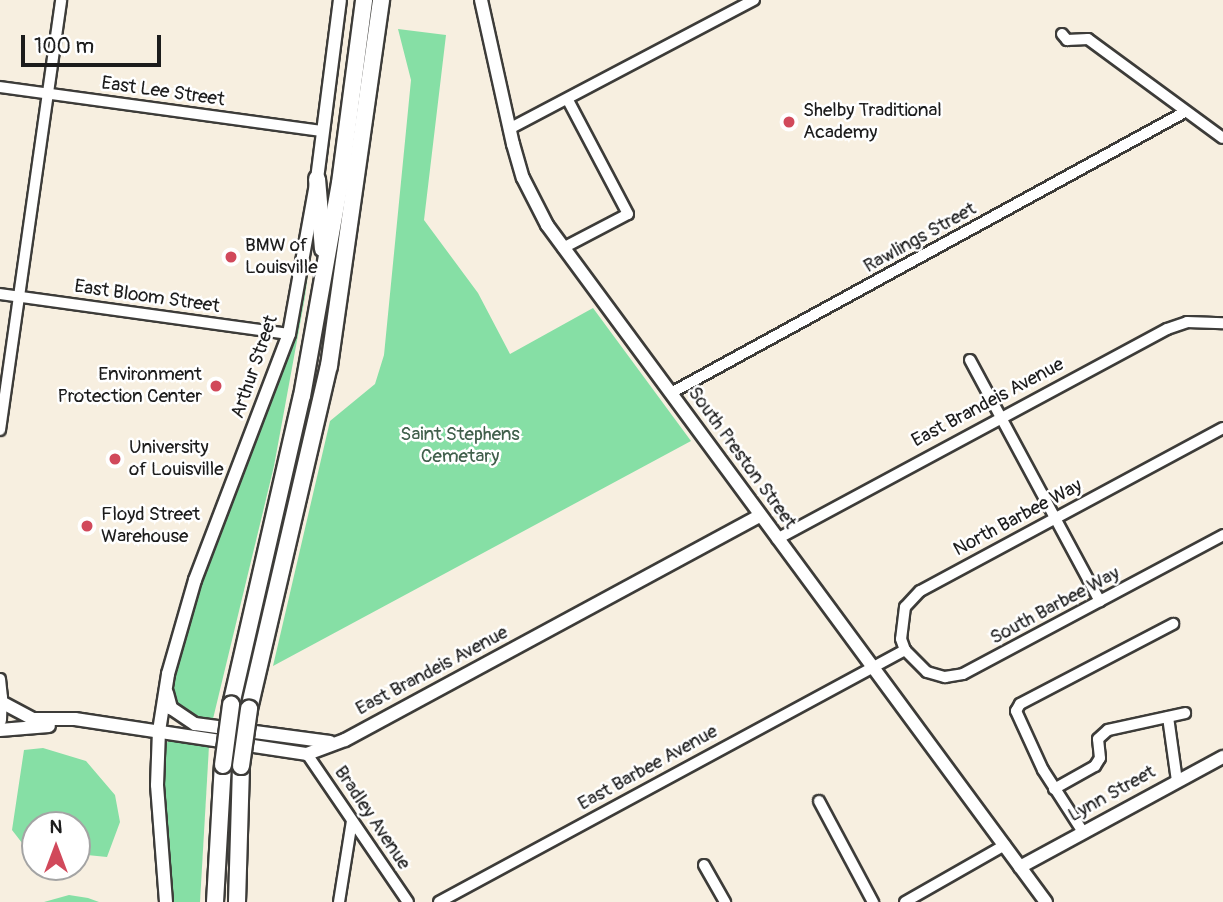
<!DOCTYPE html>
<style>
body{margin:0}
#map{position:relative;width:1223px;height:902px;overflow:hidden;background:#f7efe0;font-family:Pangolin,sans-serif}
div>[style]{position:absolute}
[style*='--x']{left:calc(var(--x)*1px);top:calc(var(--y)*1px);width:calc(var(--w)*1px);rotate:calc(var(--a)*1deg)}
.green>*{inset:0;background:#86dfa5}
.roads{filter:drop-shadow(2px 0 #3d3c39) drop-shadow(-2px 0 #3d3c39) drop-shadow(0 2px #3d3c39) drop-shadow(0 -2px #3d3c39)}
.minor>*{height:10px;margin:-5px;padding:0 5px;transform-origin:5px;border-radius:5px;background:#fff}
.major>*{height:12px;margin:-6px;padding:0 6px;transform-origin:6px;border-radius:6px;background:#fff}
.highway>*{height:16px;margin:-8px;padding:0 8px;transform-origin:8px;border-radius:8px;background:#fff}
.bridges{filter:drop-shadow(2px 0 #3d3c39) drop-shadow(-2px 0 #3d3c39) drop-shadow(0 2px #3d3c39) drop-shadow(0 -2px #3d3c39)}
.highway-bridge>*{height:16px;margin:-8px;padding:0 8px;transform-origin:8px;border-radius:8px;background:#fff}
.dots>*{width:19px;height:19px;translate:-50% -50%;box-sizing:border-box;border:4px solid #fff;border-radius:50%}
span{translate:-50% -50%;white-space:nowrap;text-align:center;line-height:1.15;-webkit-text-stroke:5px #fff;paint-order:stroke}
.street-label{font-size:19px;color:#1c1c1c}
.poi-label{font-size:19px;color:#1c1c1c}
.left{translate:0 -50%;text-align:left}
.right{translate:-100% -50%;text-align:right}
.park-label{font-size:19px;color:#41604c}
.north{position:absolute;left:21px;top:811px;width:70px;height:70px;box-sizing:border-box;background:#fff;border:2px solid #a4a4a4;border-radius:50%;rotate:0deg;font-size:19px;font-weight:700;line-height:28px;text-align:center;color:#1c1c1c}
.north::after{content:'';display:block;margin:auto;width:24px;height:32px;background:#d1495b;clip-path:polygon(50% 0,100% 100%,50% 72%,0 100%)}
.scale{position:absolute;left:21px;top:35px;width:140px;height:32px;box-sizing:border-box;border:4px solid #1c1c1c;border-top:0;padding-left:9px;font-size:21px;line-height:24px;white-space:nowrap;color:#1c1c1c;-webkit-text-stroke:5px #fff;paint-order:stroke}
</style>
<div id="map">
<div class="green">
<i style="clip-path:polygon(398px 29px,446px 35px,424px 220px,478px 293px,510px 354px,593px 308px,691px 441px,273px 666px,330px 421px,375px 384px,384px 355px,411px 80px)"></i>
<i style="clip-path:polygon(315px 219px,305px 297px,274px 466px,212px 723px,199px 720px,178px 707px,172px 696px,182px 635px,282px 373px,301px 302px)"></i>
<i style="clip-path:polygon(170px 740px,209px 746px,200px 902px,171px 902px,163px 790px,164px 745px)"></i>
<i style="clip-path:polygon(43px 748px,86px 761px,115px 795px,120px 822px,107px 857px,77px 854px,77px 825px,35px 825px,35px 849px,26px 848px,12px 830px,24px 750px)"></i>
<i style="clip-path:polygon(69px 895px,88px 898px,99px 902px,44px 902px)"></i>
</div>
<div class="roads">
<div class="minor">
<i style="--x:1062;--y:34;--w:8;--a:50"></i>
<i style="--x:1067;--y:40;--w:21;--a:-3"></i>
<i style="--x:1088;--y:39;--w:167;--a:36.3"></i>
<i style="--x:0;--y:87;--w:325;--a:7.8"></i>
<i style="--x:509;--y:129;--w:277;--a:-27.8"></i>
<i style="--x:563;--y:248;--w:73;--a:-27.6"></i>
<i style="--x:628;--y:214;--w:129;--a:-117.8"></i>
<i style="--x:0;--y:294;--w:292;--a:7.9"></i>
<i style="--x:970;--y:360;--w:274;--a:61.7"></i>
<i style="--x:671;--y:393;--w:586;--a:-28.67"></i>
<i style="--x:1223;--y:428;--w:344;--a:151.7"></i>
<i style="--x:920;--y:591;--w:22;--a:133"></i>
<i style="--x:905;--y:607;--w:32;--a:97"></i>
<i style="--x:901;--y:639;--w:12;--a:70"></i>
<i style="--x:905;--y:650;--w:31;--a:45"></i>
<i style="--x:927;--y:672;--w:19;--a:16"></i>
<i style="--x:945;--y:677;--w:18;--a:-9"></i>
<i style="--x:963;--y:674;--w:295;--a:-28.1"></i>
<i style="--x:0;--y:430;--w:434;--a:-81.9"></i>
<i style="--x:777;--y:539;--w:443;--a:-28.3"></i>
<i style="--x:1167;--y:329;--w:21;--a:-19"></i>
<i style="--x:1187;--y:322;--w:36;--a:2"></i>
<i style="--x:0;--y:679;--w:20;--a:84"></i>
<i style="--x:1168;--y:717;--w:65;--a:82"></i>
<i style="--x:307;--y:754;--w:179;--a:55.7"></i>
<i style="--x:1054;--y:789;--w:47;--a:-29.3"></i>
<i style="--x:1095;--y:766;--w:9;--a:-58"></i>
<i style="--x:1100;--y:758;--w:19;--a:-96"></i>
<i style="--x:1098;--y:739;--w:13;--a:-42"></i>
<i style="--x:1108;--y:730;--w:79;--a:-12.4"></i>
<i style="--x:819;--y:801;--w:115;--a:61.9"></i>
<i style="--x:1083;--y:832;--w:74;--a:-122.8"></i>
<i style="--x:1043;--y:770;--w:65;--a:-114.6"></i>
<i style="--x:1016;--y:711;--w:8;--a:-60"></i>
<i style="--x:1020;--y:704;--w:173;--a:-27.6"></i>
<i style="--x:704;--y:865;--w:43;--a:60.4"></i>
<i style="--x:339;--y:902;--w:82;--a:-80.9"></i>
<i style="--x:439;--y:902;--w:530;--a:-28.4"></i>
<i style="--x:905;--y:902;--w:115;--a:-29.7"></i>
</div>
<div class="major">
<i style="--x:481;--y:0;--w:148;--a:77.5"></i>
<i style="--x:513;--y:144;--w:35;--a:74"></i>
<i style="--x:523;--y:178;--w:53;--a:62.9"></i>
<i style="--x:547;--y:225;--w:841;--a:53.61"></i>
<i style="--x:167;--y:693;--w:16;--a:75"></i>
<i style="--x:171;--y:708;--w:29;--a:34"></i>
<i style="--x:195;--y:724;--w:136;--a:7.6"></i>
<i style="--x:3;--y:703;--w:34;--a:28"></i>
<i style="--x:33;--y:719;--w:42;--a:0"></i>
<i style="--x:75;--y:719;--w:235;--a:8.6"></i>
<i style="--x:307;--y:754;--w:40;--a:-20.2"></i>
<i style="--x:345;--y:740;--w:472;--a:-28.4"></i>
<i style="--x:0;--y:720;--w:23;--a:-88"></i>
<i style="--x:0;--y:730;--w:49;--a:-4.7"></i>
<i style="--x:1020;--y:867;--w:231;--a:-28.5"></i>
<i style="--x:166;--y:902;--w:117;--a:-94.4"></i>
<i style="--x:157;--y:785;--w:54;--a:-87.9"></i>
<i style="--x:159;--y:731;--w:58;--a:-81"></i>
<i style="--x:168;--y:674;--w:98;--a:-74"></i>
<i style="--x:195;--y:580;--w:263;--a:-69.1"></i>
<i style="--x:289;--y:334;--w:158;--a:-79.8"></i>
<i style="--x:317;--y:179;--w:180;--a:-82.7"></i>
</div>
<div class="highway">
<i style="--x:317;--y:179;--w:70;--a:85.1"></i>
<i style="--x:231;--y:705;--w:317;--a:-77.1"></i>
<i style="--x:302;--y:396;--w:216;--a:-79.9"></i>
<i style="--x:340;--y:183;--w:185;--a:-82.5"></i>
<i style="--x:249;--y:709;--w:352;--a:-76.9"></i>
<i style="--x:329;--y:366;--w:370;--a:-81.9"></i>
<i style="--x:215;--y:902;--w:137;--a:-86.7"></i>
<i style="--x:237;--y:902;--w:136;--a:-88.3"></i>
</div>
</div>
<div class="bridges">
<div class="highway-bridge">
<i style="--x:223;--y:765;--w:61;--a:-82.4"></i>
<i style="--x:241;--y:766;--w:58;--a:-82"></i>
</div>
</div>
<div class="dots">
<i style="left:789px;top:122px;background:#d1495b"></i>
<i style="left:231px;top:257px;background:#d1495b"></i>
<i style="left:216px;top:386px;background:#d1495b"></i>
<i style="left:115px;top:459px;background:#d1495b"></i>
<i style="left:87px;top:526px;background:#d1495b"></i>
</div>
<div class="street-label">
<span style="left:163px;top:92px;rotate:8deg">East Lee Street</span>
<span style="left:920px;top:238px;rotate:-29deg">Rawlings Street</span>
<span style="left:147px;top:297px;rotate:8deg">East Bloom Street</span>
<span style="left:255px;top:367px;rotate:-71deg">Arthur Street</span>
<span style="left:988px;top:403px;rotate:-28deg">East Brandeis Avenue</span>
<span style="left:742px;top:458px;rotate:54deg">South Preston Street</span>
<span style="left:1018px;top:518px;rotate:-28deg">North Barbee Way</span>
<span style="left:1055px;top:606px;rotate:-28deg">South Barbee Way</span>
<span style="left:432px;top:671px;rotate:-28deg">East Brandeis Avenue</span>
<span style="left:648px;top:768px;rotate:-29deg">East Barbee Avenue</span>
<span style="left:1112px;top:794px;rotate:-29deg">Lynn Street</span>
<span style="left:372px;top:818px;rotate:56deg">Bradley Avenue</span>
</div>
<div class="poi-label">
<span class="left" style="left:803px;top:122px">Shelby Traditional<br>Academy</span>
<span class="left" style="left:245px;top:257px">BMW of<br>Louisville</span>
<span class="right" style="left:202px;top:386px">Environment<br>Protection Center</span>
<span class="left" style="left:129px;top:459px">University<br>of Louisville</span>
<span class="left" style="left:101px;top:526px">Floyd Street<br>Warehouse</span>
</div>
<div class="park-label">
<span style="left:460px;top:446px">Saint Stephens<br>Cemetary</span>
</div>
<div class="north">N</div>
<div class="scale">100 m</div>
</div>
